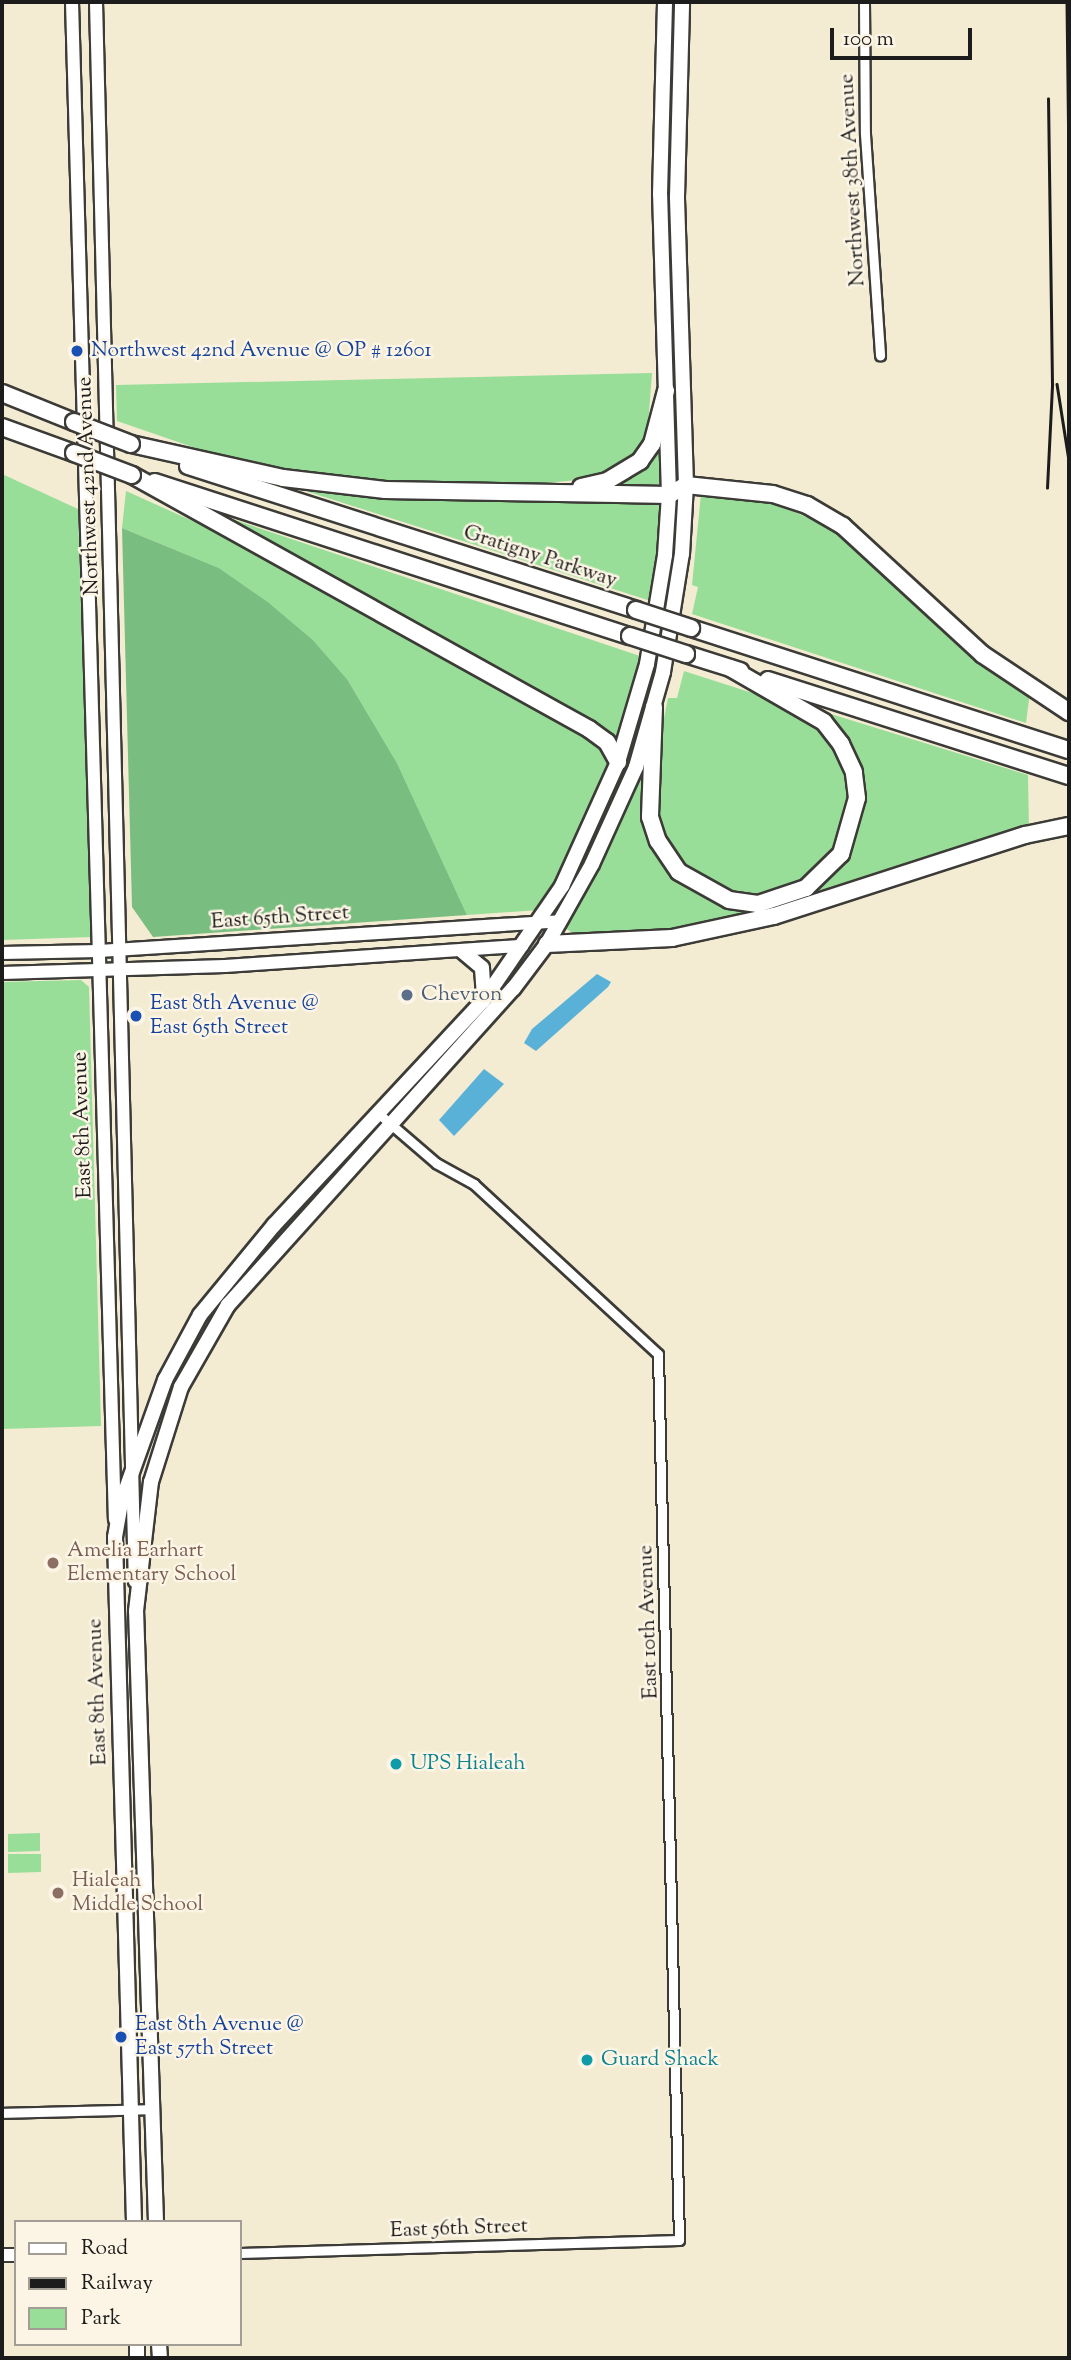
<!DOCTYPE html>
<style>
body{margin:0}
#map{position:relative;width:1071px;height:2360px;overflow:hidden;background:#f3ecd3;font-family:"Sorts Mill Goudy",serif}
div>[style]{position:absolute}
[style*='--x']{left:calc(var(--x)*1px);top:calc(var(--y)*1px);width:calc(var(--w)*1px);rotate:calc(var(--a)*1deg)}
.green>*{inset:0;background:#98de98}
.forest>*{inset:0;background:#7abd80}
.water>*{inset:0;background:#5ab1d7}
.roads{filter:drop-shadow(2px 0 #3c3b37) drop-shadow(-2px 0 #3c3b37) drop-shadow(0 2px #3c3b37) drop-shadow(0 -2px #3c3b37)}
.street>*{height:9px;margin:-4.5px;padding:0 4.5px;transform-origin:4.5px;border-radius:4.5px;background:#fff}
.secondary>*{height:12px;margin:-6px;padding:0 6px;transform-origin:6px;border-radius:6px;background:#fff}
.primary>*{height:14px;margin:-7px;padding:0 7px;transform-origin:7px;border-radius:7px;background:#fff}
.highway>*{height:16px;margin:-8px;padding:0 8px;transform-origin:8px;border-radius:8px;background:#fff}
.rail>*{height:2.5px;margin:-1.25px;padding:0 1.25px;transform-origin:1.25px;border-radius:1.25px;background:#1c1c1c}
.bridges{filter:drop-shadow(2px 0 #3c3b37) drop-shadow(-2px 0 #3c3b37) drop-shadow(0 2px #3c3b37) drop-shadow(0 -2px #3c3b37)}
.highway-bridge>*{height:16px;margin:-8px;padding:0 8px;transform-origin:8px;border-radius:8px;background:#fff}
.dots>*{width:19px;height:19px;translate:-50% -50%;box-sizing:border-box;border:4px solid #fcf5e5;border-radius:50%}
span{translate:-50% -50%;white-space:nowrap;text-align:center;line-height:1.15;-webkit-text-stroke:5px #fcf5e5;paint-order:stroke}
.street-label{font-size:21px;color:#1c1c1c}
.transit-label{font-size:21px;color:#164399}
.left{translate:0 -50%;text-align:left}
.service-label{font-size:21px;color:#4e5e75}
.education-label{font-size:21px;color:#785e54}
.culture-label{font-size:21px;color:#0d838f}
.frame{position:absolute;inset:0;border:4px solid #1c1c1c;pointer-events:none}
.legend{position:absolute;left:14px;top:2220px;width:228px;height:126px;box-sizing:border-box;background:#fcf5e5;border:2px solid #a29e95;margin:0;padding:9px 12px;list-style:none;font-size:21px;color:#1c1c1c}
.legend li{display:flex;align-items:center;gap:14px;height:35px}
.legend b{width:35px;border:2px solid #a29e95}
.scale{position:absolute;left:830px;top:28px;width:142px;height:32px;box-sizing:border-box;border:4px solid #1c1c1c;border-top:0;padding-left:9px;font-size:21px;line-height:24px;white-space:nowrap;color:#1c1c1c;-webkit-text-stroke:5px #fcf5e5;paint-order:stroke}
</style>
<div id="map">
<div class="green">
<i style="clip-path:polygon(652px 373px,647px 438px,637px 455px,598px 478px,515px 486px,384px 482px,295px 473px,210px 453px,117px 421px,116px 385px)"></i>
<i style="clip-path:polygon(659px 441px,661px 486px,616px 486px,639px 471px)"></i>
<i style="clip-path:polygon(2px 474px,78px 509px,91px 937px,2px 940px)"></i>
<i style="clip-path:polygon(290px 486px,650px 499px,662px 506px,654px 602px)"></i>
<i style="clip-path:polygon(126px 491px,257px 550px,599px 740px,611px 763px,567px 865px,539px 910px,467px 915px,397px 763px,347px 679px,313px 640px,268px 602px,219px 568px,122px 528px)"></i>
<i style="clip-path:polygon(701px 494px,770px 501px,831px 528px,1030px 692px,1026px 723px,692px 614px,698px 587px,692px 585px)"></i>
<i style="clip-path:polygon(214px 513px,643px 657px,617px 741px,605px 733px)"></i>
<i style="clip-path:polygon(684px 671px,777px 701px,822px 729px,843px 763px,850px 800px,838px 845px,800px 882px,760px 896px,728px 893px,684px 867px,671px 853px,656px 817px,659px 743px,668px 698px,677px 698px)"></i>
<i style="clip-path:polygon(831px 714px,1028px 775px,1029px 828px,805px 899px,848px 857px,863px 814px,863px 773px)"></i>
<i style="clip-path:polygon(644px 761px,645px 809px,693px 888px,719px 904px,755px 913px,665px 932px,576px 935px,565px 928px)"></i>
<i style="clip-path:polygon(81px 980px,89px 987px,101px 1426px,2px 1429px,2px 982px)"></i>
<i style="clip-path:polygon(40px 1833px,40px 1851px,8px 1852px,8px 1834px)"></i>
<i style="clip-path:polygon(8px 1854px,41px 1854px,41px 1872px,8px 1873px)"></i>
</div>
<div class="forest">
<i style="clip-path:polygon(122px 528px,219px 568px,268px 602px,313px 640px,347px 679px,397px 763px,467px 915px,153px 937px,132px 907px)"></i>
</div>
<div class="water">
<i style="clip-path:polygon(597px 974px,611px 982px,608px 987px,536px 1051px,524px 1043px,532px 1029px)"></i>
<i style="clip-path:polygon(484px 1069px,504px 1084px,454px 1136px,439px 1120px)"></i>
</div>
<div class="roads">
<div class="street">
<i style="--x:864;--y:2;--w:132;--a:89.6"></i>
<i style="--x:865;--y:134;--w:222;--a:86.1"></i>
<i style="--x:2;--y:2113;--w:151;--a:-1.5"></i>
<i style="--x:240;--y:2253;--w:439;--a:-1.7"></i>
<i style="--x:679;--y:2240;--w:886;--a:-91.36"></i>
<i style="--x:658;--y:1354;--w:251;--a:-137.3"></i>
<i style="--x:474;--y:1184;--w:43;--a:-151.1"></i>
<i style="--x:436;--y:1163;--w:75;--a:-139.3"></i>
</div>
<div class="secondary">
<i style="--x:72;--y:2;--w:1518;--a:88.38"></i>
<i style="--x:96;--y:2;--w:1580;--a:88.59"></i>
<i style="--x:2;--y:953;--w:97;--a:-1.2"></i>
<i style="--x:99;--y:951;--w:462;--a:-3.7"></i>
<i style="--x:2;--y:973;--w:223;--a:-1.8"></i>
<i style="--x:225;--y:966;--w:298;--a:-3.9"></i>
<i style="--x:2;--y:2255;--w:14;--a:0"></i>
</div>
<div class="primary">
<i style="--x:462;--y:951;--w:26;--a:40"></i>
<i style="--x:482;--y:968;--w:30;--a:86"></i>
<i style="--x:134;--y:2222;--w:685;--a:-91.59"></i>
<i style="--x:115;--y:1537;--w:35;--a:-80"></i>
<i style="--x:121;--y:1503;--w:131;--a:-70.3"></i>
<i style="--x:165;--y:1380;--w:74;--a:-61.7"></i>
<i style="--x:200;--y:1315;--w:117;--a:-50.6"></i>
<i style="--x:274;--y:1225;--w:306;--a:-47"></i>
<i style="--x:483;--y:1001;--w:140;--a:-55.5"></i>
<i style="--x:562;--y:886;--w:136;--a:-65.7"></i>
<i style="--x:618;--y:762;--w:102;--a:-73.5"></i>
<i style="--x:647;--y:664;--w:110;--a:-80.6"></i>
<i style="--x:665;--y:555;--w:60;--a:-86.2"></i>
<i style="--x:669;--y:495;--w:301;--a:-91.7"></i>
<i style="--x:660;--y:194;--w:192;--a:-88.5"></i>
<i style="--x:156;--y:2222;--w:611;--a:-91.87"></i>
<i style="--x:136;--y:1611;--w:130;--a:-83.4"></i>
<i style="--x:151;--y:1482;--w:100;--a:-72.5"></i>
<i style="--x:181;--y:1387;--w:95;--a:-60.2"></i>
<i style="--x:228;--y:1305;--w:426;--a:-48"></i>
<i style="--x:513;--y:989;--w:56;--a:-52.9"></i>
<i style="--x:547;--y:944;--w:92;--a:-60.6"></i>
<i style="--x:592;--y:864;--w:107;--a:-65.6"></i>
<i style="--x:636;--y:767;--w:99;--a:-74.1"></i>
<i style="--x:663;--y:672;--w:120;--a:-80.9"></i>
<i style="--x:682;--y:554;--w:69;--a:-86.7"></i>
<i style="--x:686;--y:485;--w:288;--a:-91.8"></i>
<i style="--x:677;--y:197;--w:195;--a:-88.5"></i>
<i style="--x:137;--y:2344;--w:14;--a:90"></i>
<i style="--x:159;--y:2344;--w:14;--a:86"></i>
</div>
<div class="highway">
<i style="--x:2;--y:393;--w:78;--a:21.9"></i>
<i style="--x:2;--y:427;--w:77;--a:19.9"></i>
<i style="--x:131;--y:444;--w:156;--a:12.6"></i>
<i style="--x:283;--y:478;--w:103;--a:6.7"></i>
<i style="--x:385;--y:490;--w:284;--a:1"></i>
<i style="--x:669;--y:495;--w:20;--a:-30"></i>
<i style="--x:686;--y:485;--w:87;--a:5.9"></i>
<i style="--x:773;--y:494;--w:36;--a:18"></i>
<i style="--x:807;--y:505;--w:42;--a:30.3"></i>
<i style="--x:843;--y:526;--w:189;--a:42.6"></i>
<i style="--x:982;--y:654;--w:105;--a:33.7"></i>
<i style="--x:188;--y:466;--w:471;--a:17.8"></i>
<i style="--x:132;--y:475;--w:523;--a:29.07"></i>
<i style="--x:589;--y:729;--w:22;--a:36"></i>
<i style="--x:607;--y:742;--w:23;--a:61"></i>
<i style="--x:155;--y:482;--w:499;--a:18"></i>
<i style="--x:581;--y:487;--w:27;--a:-13"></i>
<i style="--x:607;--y:481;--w:39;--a:-31"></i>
<i style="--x:640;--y:461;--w:21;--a:-55"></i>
<i style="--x:652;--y:444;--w:55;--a:-75.2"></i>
<i style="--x:691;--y:628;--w:397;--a:17.9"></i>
<i style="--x:686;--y:654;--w:57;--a:17.5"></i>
<i style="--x:768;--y:680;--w:316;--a:17.7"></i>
<i style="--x:654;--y:707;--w:110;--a:92.1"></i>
<i style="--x:650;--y:817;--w:25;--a:72"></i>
<i style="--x:658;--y:841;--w:37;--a:56"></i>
<i style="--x:679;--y:872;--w:57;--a:29.2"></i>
<i style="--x:729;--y:900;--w:29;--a:8"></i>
<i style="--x:758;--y:904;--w:51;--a:-18.4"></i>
<i style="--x:806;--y:888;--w:49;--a:-44.2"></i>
<i style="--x:841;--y:854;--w:58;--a:-74.1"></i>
<i style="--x:857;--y:798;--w:26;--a:-97"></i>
<i style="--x:854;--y:772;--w:31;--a:-115"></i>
<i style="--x:841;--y:744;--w:28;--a:-128"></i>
<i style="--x:824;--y:722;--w:108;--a:-150.1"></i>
<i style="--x:547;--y:944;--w:125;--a:-2.7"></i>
<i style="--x:672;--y:938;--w:104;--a:-12.2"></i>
<i style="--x:774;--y:916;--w:264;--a:-17.9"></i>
<i style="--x:1025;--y:835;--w:45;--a:-11.6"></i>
</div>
</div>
<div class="rail">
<i style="--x:1067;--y:2;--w:157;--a:89.3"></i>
<i style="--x:1057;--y:384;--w:78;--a:81.1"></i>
<i style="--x:1047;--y:488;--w:104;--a:-87.2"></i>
<i style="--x:1052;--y:384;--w:285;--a:-90.8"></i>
</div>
<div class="bridges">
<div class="highway-bridge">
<i style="--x:74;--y:422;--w:61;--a:21.1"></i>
<i style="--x:74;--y:453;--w:62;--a:20.8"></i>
<i style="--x:636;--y:610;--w:58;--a:18.1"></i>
<i style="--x:630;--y:636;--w:59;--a:17.8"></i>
</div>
</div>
<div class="dots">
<i style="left:77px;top:351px;background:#1a4fb4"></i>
<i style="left:407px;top:995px;background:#5c6f8a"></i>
<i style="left:136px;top:1016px;background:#1a4fb4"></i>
<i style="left:53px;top:1563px;background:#8d6e63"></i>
<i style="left:396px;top:1764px;background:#0f9aa8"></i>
<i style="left:58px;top:1893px;background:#8d6e63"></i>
<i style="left:121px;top:2037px;background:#1a4fb4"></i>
<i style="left:587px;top:2060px;background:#0f9aa8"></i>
</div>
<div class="street-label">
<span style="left:853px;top:180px;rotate:-93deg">Northwest 38th Avenue</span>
<span style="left:89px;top:486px;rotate:-92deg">Northwest 42nd Avenue</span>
<span style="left:540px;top:557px;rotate:18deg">Gratigny Parkway</span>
<span style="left:280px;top:918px;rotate:-4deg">East 65th Street</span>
<span style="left:83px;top:1125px;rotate:-92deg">East 8th Avenue</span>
<span style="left:649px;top:1622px;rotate:-92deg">East 10th Avenue</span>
<span style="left:98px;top:1692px;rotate:-92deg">East 8th Avenue</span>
<span style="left:459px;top:2229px;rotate:-2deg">East 56th Street</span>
</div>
<div class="transit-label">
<span class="left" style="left:91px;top:351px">Northwest 42nd Avenue @ OP # 12601</span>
<span class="left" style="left:150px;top:1016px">East 8th Avenue @<br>East 65th Street</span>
<span class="left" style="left:135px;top:2037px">East 8th Avenue @<br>East 57th Street</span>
</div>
<div class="service-label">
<span class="left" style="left:421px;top:995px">Chevron</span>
</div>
<div class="education-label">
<span class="left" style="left:67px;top:1563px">Amelia Earhart<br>Elementary School</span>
<span class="left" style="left:72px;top:1893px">Hialeah<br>Middle School</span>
</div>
<div class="culture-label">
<span class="left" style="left:410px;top:1764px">UPS Hialeah</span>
<span class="left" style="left:601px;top:2060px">Guard Shack</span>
</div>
<div class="frame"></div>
<ul class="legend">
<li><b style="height:9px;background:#fff"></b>Road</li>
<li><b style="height:9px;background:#1c1c1c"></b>Railway</li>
<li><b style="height:19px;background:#98de98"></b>Park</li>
</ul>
<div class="scale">100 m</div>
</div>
